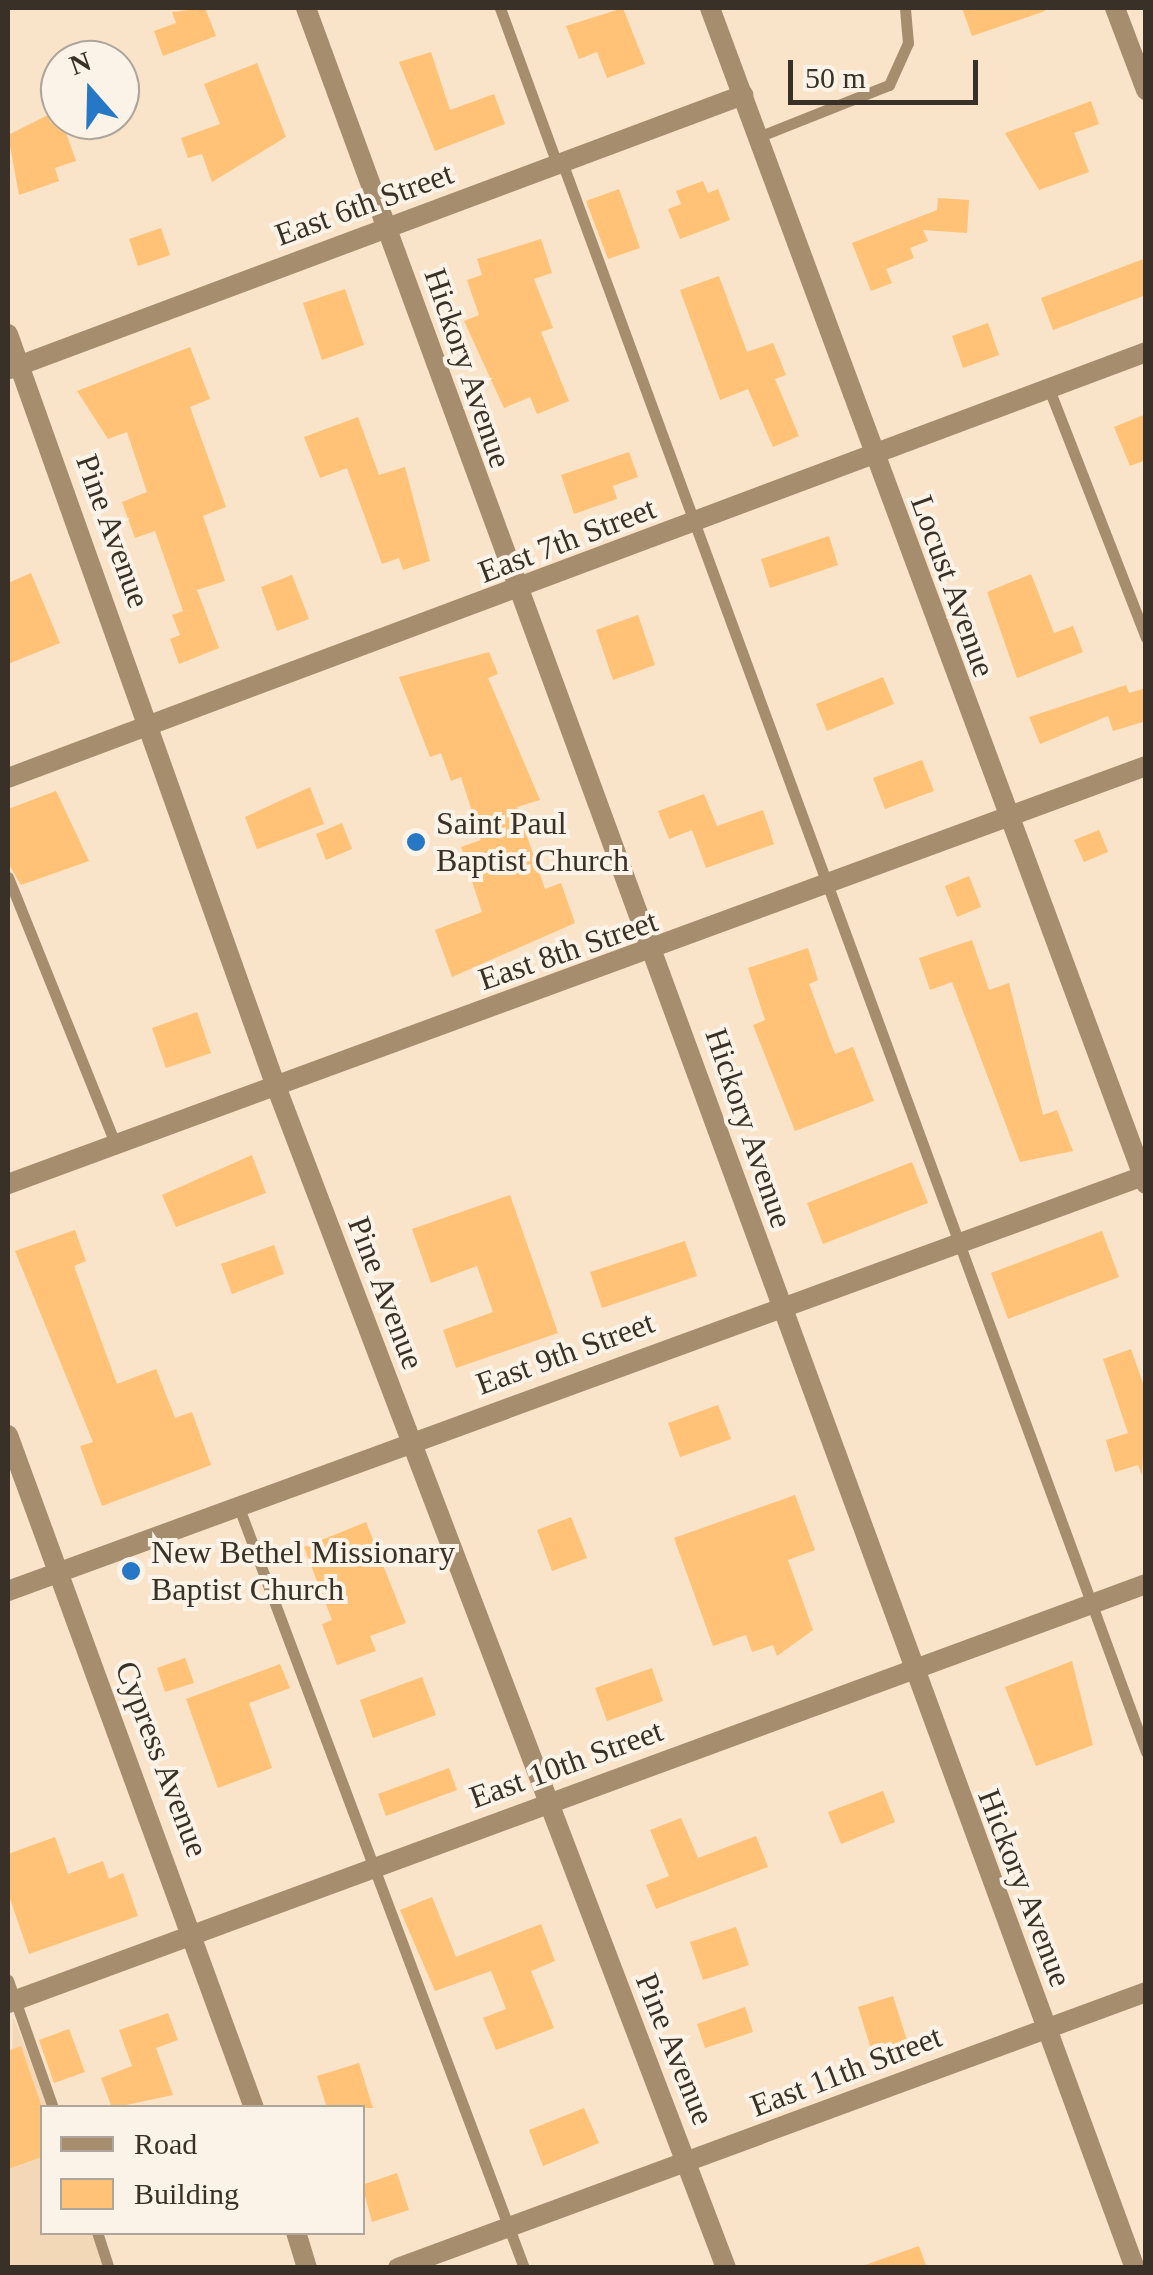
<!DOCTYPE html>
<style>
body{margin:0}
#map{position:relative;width:1153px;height:2275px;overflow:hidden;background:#f9e3c9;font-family:Georgia,serif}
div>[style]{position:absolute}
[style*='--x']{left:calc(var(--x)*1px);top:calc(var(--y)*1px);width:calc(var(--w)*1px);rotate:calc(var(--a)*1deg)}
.built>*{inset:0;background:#f3d8b8}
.building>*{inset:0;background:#ffc276}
.service>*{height:11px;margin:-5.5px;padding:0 5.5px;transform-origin:5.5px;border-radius:5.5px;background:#a68d6e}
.minor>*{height:20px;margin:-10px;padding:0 10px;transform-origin:10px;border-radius:10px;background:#a68d6e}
.dots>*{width:28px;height:28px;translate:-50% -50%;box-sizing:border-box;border:5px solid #fcf3e8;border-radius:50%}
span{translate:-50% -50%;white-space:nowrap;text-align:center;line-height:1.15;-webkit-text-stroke:8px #fcf3e8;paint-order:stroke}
.street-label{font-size:32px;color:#393127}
.poi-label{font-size:32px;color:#393127}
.left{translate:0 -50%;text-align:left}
.frame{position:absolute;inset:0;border:10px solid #393127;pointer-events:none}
.legend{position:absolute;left:40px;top:2105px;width:325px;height:130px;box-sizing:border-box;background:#fcf3e8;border:2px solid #aea59b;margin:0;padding:12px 18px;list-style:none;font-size:30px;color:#393127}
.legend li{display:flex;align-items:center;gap:20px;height:50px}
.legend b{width:50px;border:2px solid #aea59b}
.north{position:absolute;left:40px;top:40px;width:100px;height:100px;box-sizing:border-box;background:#fcf3e8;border:2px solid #aea59b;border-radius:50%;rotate:340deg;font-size:28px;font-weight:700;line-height:40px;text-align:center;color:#393127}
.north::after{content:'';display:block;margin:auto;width:35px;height:45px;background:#2677c6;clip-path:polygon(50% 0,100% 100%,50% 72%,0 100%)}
.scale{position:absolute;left:788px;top:60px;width:190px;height:45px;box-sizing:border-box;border:5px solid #393127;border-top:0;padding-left:12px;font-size:30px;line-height:35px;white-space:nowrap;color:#393127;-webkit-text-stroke:8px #fcf3e8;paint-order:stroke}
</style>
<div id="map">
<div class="built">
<i style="clip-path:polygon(13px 2017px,49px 2107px,42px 2232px,96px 2233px,109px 2267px,8px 2268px)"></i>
</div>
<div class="building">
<i style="clip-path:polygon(205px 8px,216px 36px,163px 56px,154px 31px,176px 23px,172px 12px)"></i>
<i style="clip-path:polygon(623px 8px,645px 64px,607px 78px,597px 52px,579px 59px,566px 26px)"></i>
<i style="clip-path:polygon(962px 8px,1044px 8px,1045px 11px,972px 36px)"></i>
<i style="clip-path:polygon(431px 52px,450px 110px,494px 94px,505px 124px,435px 151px,399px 62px)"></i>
<i style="clip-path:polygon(257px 63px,286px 137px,212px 182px,202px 154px,188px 158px,181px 138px,220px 124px,204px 84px)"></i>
<i style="clip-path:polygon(1091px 101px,1099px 124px,1074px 133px,1089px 172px,1039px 190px,1005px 133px)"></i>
<i style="clip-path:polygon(58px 110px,76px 161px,55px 168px,59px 181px,19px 195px,8px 135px)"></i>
<i style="clip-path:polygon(703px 181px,708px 193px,718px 189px,730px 220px,680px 239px,668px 209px,681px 204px,676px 191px)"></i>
<i style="clip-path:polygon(619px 189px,640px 248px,608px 259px,586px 201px)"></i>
<i style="clip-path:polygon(938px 198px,969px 200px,967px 233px,923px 230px,928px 241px,910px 248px,914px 258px,886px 269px,892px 283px,871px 291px,852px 243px,937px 210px)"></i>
<i style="clip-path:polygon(161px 228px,170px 255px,138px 266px,129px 239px)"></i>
<i style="clip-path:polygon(541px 239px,552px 273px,534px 279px,553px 328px,541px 332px,569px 401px,537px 414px,530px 397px,504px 408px,464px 321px,479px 315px,467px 280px,482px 275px,477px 259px)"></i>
<i style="clip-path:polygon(1146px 258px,1146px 295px,1053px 330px,1041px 298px)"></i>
<i style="clip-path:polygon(719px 276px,747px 352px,773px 343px,786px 375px,775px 379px,799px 436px,773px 447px,748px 389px,720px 400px,680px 290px)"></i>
<i style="clip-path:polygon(345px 289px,364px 345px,322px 360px,303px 303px)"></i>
<i style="clip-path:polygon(988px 323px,999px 355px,963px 368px,952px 336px)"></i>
<i style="clip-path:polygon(190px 347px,210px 399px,190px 407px,226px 507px,203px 516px,225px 581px,197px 590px,219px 648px,179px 664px,170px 639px,180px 635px,172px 615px,183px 611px,155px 531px,135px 538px,122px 502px,147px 492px,127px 432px,108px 439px,77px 391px)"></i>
<i style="clip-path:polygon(1146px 414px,1146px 460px,1130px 466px,1114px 427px)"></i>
<i style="clip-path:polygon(358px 417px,379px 475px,405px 467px,430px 561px,403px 570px,399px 558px,382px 564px,347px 468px,320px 478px,304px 437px)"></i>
<i style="clip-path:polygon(629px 452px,638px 477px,613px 486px,617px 499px,574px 514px,561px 475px)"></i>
<i style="clip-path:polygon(829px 536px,838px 565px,770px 588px,761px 559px)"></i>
<i style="clip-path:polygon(31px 573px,60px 643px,8px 664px,8px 583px)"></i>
<i style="clip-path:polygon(1031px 574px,1054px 633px,1073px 626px,1083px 652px,1017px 678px,987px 592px)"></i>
<i style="clip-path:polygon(292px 575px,309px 619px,277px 631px,261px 587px)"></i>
<i style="clip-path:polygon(638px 615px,655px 665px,613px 680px,596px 630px)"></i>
<i style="clip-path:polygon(489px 652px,498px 674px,488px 678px,540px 800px,517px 807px,545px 889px,561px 883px,575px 923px,452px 977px,435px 930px,482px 912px,461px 847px,481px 840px,461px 777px,451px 781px,441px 753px,430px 757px,399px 677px)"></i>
<i style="clip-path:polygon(883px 677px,894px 704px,827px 731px,816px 704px)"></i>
<i style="clip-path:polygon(1126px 685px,1129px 693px,1146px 688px,1146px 721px,1113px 731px,1108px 716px,1040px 744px,1029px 717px)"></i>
<i style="clip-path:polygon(922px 760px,934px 791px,885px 809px,873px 778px)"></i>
<i style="clip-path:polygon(310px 787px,324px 824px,257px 849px,245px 817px)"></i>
<i style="clip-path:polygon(56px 791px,89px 861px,21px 885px,8px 863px,8px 809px)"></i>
<i style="clip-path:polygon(704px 794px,717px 826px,763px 810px,774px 844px,706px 868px,692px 830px,669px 839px,658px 811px)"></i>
<i style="clip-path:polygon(342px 823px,352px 849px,326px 860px,316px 834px)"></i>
<i style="clip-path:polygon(1099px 830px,1108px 852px,1084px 862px,1074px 840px)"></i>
<i style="clip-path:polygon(969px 876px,981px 907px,957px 917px,945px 886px)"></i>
<i style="clip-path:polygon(972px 940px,989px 990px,1009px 983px,1043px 1115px,1057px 1110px,1073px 1151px,1020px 1162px,952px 982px,930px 990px,919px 958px)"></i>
<i style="clip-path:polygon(808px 948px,818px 980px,809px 984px,835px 1054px,853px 1047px,874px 1101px,795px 1131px,753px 1025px,765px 1020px,748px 968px)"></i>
<i style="clip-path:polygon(197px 1012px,211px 1053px,166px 1068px,152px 1028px)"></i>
<i style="clip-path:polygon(252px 1155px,266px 1193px,176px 1227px,162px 1195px)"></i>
<i style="clip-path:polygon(912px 1162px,928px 1203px,823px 1244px,807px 1203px)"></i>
<i style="clip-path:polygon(510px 1195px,558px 1333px,456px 1368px,443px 1330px,493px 1312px,477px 1266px,431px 1283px,412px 1229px)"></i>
<i style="clip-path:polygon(75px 1230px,86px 1261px,74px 1266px,117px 1384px,156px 1369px,175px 1418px,192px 1412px,211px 1465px,102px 1506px,80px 1446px,93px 1442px,15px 1251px)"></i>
<i style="clip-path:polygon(1102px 1231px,1119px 1277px,1008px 1319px,991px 1273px)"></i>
<i style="clip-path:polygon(685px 1241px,697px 1276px,602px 1308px,590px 1272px)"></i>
<i style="clip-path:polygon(274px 1245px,284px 1274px,232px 1294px,221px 1264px)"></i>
<i style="clip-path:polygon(1131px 1349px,1146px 1392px,1142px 1475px,1138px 1465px,1115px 1472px,1106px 1440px,1128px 1433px,1103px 1359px)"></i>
<i style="clip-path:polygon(718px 1405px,731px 1439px,680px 1457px,668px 1423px)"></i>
<i style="clip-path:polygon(795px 1495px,815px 1550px,788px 1560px,813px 1630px,777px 1656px,773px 1645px,752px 1652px,746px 1635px,713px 1646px,674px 1538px)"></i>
<i style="clip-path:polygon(571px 1517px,587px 1558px,552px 1571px,537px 1530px)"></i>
<i style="clip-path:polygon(366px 1522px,406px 1623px,370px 1636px,376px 1651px,337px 1665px,322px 1624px,332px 1620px,304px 1547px)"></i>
<i style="clip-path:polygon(185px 1658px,194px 1683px,165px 1692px,157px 1668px)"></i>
<i style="clip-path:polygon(1072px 1661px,1093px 1745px,1036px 1766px,1005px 1687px)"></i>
<i style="clip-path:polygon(280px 1664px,290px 1688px,249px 1703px,272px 1768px,218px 1788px,186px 1699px)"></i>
<i style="clip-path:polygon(652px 1668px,663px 1701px,607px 1721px,595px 1688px)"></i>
<i style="clip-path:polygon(422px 1677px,436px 1715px,373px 1738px,360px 1700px)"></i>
<i style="clip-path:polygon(449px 1768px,457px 1790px,386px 1816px,378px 1794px)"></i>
<i style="clip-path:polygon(883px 1791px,895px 1822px,841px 1844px,828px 1812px)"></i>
<i style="clip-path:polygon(681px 1818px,698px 1858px,756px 1836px,768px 1867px,656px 1909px,646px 1885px,669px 1876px,650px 1830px)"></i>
<i style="clip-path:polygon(55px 1837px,68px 1874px,103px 1861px,109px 1879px,123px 1873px,138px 1916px,29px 1954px,8px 1893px,8px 1854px)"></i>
<i style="clip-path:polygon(432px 1897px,456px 1957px,541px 1924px,555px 1961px,531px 1971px,554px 2028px,496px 2050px,483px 2018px,506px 2009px,491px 1971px,435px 1991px,400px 1910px)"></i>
<i style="clip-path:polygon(736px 1927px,749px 1965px,703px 1980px,690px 1942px)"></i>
<i style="clip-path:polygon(893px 1996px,908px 2044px,873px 2055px,858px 2007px)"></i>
<i style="clip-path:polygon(745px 2007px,753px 2032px,705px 2048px,697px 2024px)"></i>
<i style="clip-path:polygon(168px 2013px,178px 2040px,156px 2048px,173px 2095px,112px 2108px,101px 2078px,132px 2066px,119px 2030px)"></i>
<i style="clip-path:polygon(69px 2029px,85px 2072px,54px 2083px,39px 2040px)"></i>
<i style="clip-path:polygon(21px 2046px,42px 2107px,42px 2157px,8px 2169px,8px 2051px)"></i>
<i style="clip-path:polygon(359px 2063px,373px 2108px,327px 2108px,317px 2076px)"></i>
<i style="clip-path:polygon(584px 2108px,599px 2143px,543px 2166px,529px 2130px)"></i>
<i style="clip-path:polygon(397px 2173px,409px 2210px,372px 2222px,362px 2185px)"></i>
<i style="clip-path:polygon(919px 2246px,927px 2268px,866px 2268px,865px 2265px)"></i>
</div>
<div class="service">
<i style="--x:500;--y:8;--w:166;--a:69.9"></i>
<i style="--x:758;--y:137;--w:141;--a:-21.7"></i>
<i style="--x:889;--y:85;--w:46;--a:-65.7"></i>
<i style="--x:908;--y:43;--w:35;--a:-95"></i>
<i style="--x:562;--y:162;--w:1694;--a:69.83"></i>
<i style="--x:1049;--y:389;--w:267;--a:68.7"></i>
<i style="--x:8;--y:877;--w:287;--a:68.1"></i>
<i style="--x:238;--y:1505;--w:815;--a:69.45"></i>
<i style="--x:8;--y:1980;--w:136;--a:70.6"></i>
<i style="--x:97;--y:2232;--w:38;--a:72"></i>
</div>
<div class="minor">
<i style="--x:306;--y:8;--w:2407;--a:69.86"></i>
<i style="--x:710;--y:8;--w:1254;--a:69.66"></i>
<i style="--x:1115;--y:8;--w:88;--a:69.3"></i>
<i style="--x:8;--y:334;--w:793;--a:70.4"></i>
<i style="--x:274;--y:1081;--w:1270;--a:69.15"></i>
<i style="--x:10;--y:369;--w:783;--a:-20.5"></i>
<i style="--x:8;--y:778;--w:1215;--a:-20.52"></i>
<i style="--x:8;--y:1184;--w:1212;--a:-20.17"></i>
<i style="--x:8;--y:1435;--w:717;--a:69.92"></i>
<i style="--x:8;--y:1591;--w:1212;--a:-20.08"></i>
<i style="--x:8;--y:2003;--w:1213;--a:-20.21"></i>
<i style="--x:296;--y:2232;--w:38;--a:73"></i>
<i style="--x:398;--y:2268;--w:797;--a:-20.25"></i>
</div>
<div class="dots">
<i style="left:416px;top:842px;background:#2677c6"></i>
<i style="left:131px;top:1571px;background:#2677c6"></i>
</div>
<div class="street-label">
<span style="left:364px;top:204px;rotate:-20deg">East 6th Street</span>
<span style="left:468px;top:368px;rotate:71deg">Hickory Avenue</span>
<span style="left:113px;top:531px;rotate:70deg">Pine Avenue</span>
<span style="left:567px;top:540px;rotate:-21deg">East 7th Street</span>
<span style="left:953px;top:586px;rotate:70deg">Locust Avenue</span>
<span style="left:568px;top:950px;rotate:-19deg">East 8th Street</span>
<span style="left:749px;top:1128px;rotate:71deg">Hickory Avenue</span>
<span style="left:386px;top:1293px;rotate:69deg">Pine Avenue</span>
<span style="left:565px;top:1353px;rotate:-20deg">East 9th Street</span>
<span style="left:162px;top:1759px;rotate:69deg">Cypress Avenue</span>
<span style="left:566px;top:1764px;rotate:-20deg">East 10th Street</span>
<span style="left:1025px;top:1888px;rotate:69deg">Hickory Avenue</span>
<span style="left:675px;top:2049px;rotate:68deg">Pine Avenue</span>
<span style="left:846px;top:2071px;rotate:-21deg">East 11th Street</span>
</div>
<div class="poi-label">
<span class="left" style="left:436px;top:842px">Saint Paul<br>Baptist Church</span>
<span class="left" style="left:151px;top:1571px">New Bethel Missionary<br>Baptist Church</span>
</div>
<div class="frame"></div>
<ul class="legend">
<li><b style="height:12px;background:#a68d6e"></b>Road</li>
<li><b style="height:28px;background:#ffc276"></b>Building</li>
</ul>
<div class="north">N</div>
<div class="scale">50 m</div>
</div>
